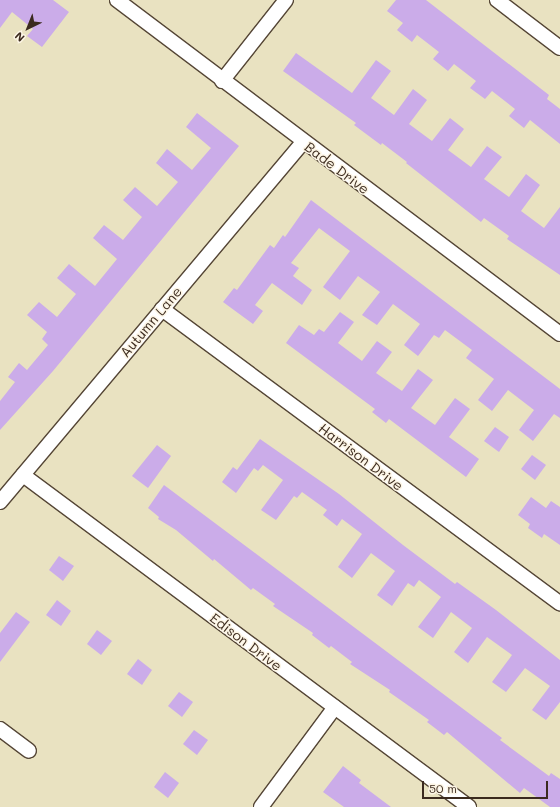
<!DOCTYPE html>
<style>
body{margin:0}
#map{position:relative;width:560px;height:807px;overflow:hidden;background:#e9e2c1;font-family:Mali,sans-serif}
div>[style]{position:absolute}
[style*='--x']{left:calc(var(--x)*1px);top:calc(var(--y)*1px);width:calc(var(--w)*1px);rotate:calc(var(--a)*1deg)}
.building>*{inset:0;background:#cbace9}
.roads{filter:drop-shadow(1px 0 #554636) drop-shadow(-1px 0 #554636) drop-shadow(0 1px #554636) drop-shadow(0 -1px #554636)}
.street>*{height:14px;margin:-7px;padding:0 7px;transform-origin:7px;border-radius:7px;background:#fff}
span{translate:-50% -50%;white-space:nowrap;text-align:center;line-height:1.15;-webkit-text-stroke:3px #fcf5e5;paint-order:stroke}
.street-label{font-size:14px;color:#3b2a1e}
.north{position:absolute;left:8px;top:8px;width:40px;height:40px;-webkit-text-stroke:3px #fcf5e5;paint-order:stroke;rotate:223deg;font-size:11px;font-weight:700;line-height:16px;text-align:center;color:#3b2a1e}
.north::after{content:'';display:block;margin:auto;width:14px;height:18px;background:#3b2a1e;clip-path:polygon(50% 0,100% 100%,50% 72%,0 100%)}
.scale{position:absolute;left:422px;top:781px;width:126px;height:18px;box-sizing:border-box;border:2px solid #3b2a1e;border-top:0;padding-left:5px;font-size:12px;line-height:14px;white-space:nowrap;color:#3b2a1e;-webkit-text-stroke:3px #fcf5e5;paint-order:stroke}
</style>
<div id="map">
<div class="building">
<i style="clip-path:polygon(0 0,53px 0,69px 12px,42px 47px,27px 36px,33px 29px,12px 12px,0 28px)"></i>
<i style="clip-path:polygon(396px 0,426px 0,549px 95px,547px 99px,560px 109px,560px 144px,530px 120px,524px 128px,509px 116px,515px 109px,492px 91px,485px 99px,470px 88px,476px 81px,454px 64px,448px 71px,433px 59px,439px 52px,417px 35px,412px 42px,397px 30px,403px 23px,387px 11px)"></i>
<i style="clip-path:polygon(296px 53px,352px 93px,376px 60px,391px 71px,371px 98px,394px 115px,413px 89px,427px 100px,409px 124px,432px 141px,450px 118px,464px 129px,448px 150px,471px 167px,487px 146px,502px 157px,484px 179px,509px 197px,526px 174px,540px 185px,521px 211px,544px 228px,560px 207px,560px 275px,507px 239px,509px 236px,484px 218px,481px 222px,406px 163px,407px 162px,382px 143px,381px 145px,354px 125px,356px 123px,283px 71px)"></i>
<i style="clip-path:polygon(197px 113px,239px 146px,53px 371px,0 430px,0 401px,15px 382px,8px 377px,19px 363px,27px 370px,48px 345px,42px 339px,47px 332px,27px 315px,39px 302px,57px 317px,76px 294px,57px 278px,69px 264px,95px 286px,117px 259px,93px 238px,104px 225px,123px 240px,142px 217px,123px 200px,135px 187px,157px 206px,178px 182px,156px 163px,167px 149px,192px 170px,211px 148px,186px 127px)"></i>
<i style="clip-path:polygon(311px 200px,560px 389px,560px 418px,554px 414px,533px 441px,519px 430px,534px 410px,508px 390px,492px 411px,478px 400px,494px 379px,466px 358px,472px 350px,445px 330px,439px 338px,434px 335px,418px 356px,404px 345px,420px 324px,393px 304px,377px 325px,362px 315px,380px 292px,358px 276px,340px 300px,323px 287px,350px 251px,319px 228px,291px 263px,299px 268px,293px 276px,312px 290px,302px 305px,272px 283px,255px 305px,263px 311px,253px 324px,223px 302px,234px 288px,237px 290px,270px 245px,274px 248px,283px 235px,285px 237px)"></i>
<i style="clip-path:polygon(340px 312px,354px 322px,338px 343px,362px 361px,377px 341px,392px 352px,376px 373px,402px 391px,418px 369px,433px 380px,411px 408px,435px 425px,455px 398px,470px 409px,449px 437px,479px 459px,466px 477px,389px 419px,386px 423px,372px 412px,375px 409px,286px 343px,299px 325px,314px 335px,319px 329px,324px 332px)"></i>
<i style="clip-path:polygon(495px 427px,509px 437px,499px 452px,484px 441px)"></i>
<i style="clip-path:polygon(260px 439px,339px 494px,403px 545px,455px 584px,457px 582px,496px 610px,560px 660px,560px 702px,546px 720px,532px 710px,550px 686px,525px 668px,506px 692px,492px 682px,512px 655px,487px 637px,468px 663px,454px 652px,472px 628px,451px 612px,433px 638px,418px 627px,441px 597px,419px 580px,414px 587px,408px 583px,392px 606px,377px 595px,395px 571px,371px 553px,352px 578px,338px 567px,362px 534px,342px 519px,337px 526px,323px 515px,327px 510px,302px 492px,297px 498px,294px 496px,276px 520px,261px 510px,283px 480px,263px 465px,258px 471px,254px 468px,236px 493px,222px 482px,233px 467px,237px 470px)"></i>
<i style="clip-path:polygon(157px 445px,171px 456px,148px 488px,132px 476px)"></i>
<i style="clip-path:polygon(532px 455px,546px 465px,535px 480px,521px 469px)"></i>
<i style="clip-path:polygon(164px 485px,502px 738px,500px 740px,549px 776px,551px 773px,560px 779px,560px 807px,550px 807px,524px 788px,520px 793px,447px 732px,444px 735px,427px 722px,429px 720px,389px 692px,390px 690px,350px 664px,352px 662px,331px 646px,329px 648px,312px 635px,313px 633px,273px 606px,275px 604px,253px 588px,251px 590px,214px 559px,213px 561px,176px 530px,158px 519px,159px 517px,148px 508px)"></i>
<i style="clip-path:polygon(531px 497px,546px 508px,551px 501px,560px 507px,560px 545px,544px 534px,542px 538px,528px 528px,530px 524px,518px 515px)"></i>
<i style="clip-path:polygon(59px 556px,74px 566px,63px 581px,49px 570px)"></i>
<i style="clip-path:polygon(57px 600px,71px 611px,61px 626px,46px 615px)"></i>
<i style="clip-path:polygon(16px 612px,30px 622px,0 662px,0 633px)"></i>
<i style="clip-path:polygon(97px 630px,112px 641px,101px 655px,87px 644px)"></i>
<i style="clip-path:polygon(138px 659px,152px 670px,142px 685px,127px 674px)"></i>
<i style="clip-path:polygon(179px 692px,193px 702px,182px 717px,168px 706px)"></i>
<i style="clip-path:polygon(194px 730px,208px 740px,197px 755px,183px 744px)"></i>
<i style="clip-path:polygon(343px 766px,361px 780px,359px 783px,391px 807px,344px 807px,323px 792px)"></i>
<i style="clip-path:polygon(165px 772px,179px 783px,168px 798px,154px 787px)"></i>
</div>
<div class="roads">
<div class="street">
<i style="--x:117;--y:0;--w:555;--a:37.01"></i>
<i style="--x:497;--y:0;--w:79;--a:37.3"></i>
<i style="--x:222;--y:81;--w:103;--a:-51.7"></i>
<i style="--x:162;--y:309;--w:495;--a:36.5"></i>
<i style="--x:23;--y:475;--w:556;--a:36.66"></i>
<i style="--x:0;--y:502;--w:471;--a:-49.9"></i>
<i style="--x:0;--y:729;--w:36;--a:37"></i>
<i style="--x:261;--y:807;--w:124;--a:-53.5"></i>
</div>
</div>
<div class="street-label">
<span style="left:337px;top:168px;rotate:37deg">Bade Drive</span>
<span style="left:151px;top:322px;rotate:-50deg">Autumn Lane</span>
<span style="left:361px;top:457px;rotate:37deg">Harrison Drive</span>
<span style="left:246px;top:642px;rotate:37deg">Edison Drive</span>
</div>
<div class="north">N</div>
<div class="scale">50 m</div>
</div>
